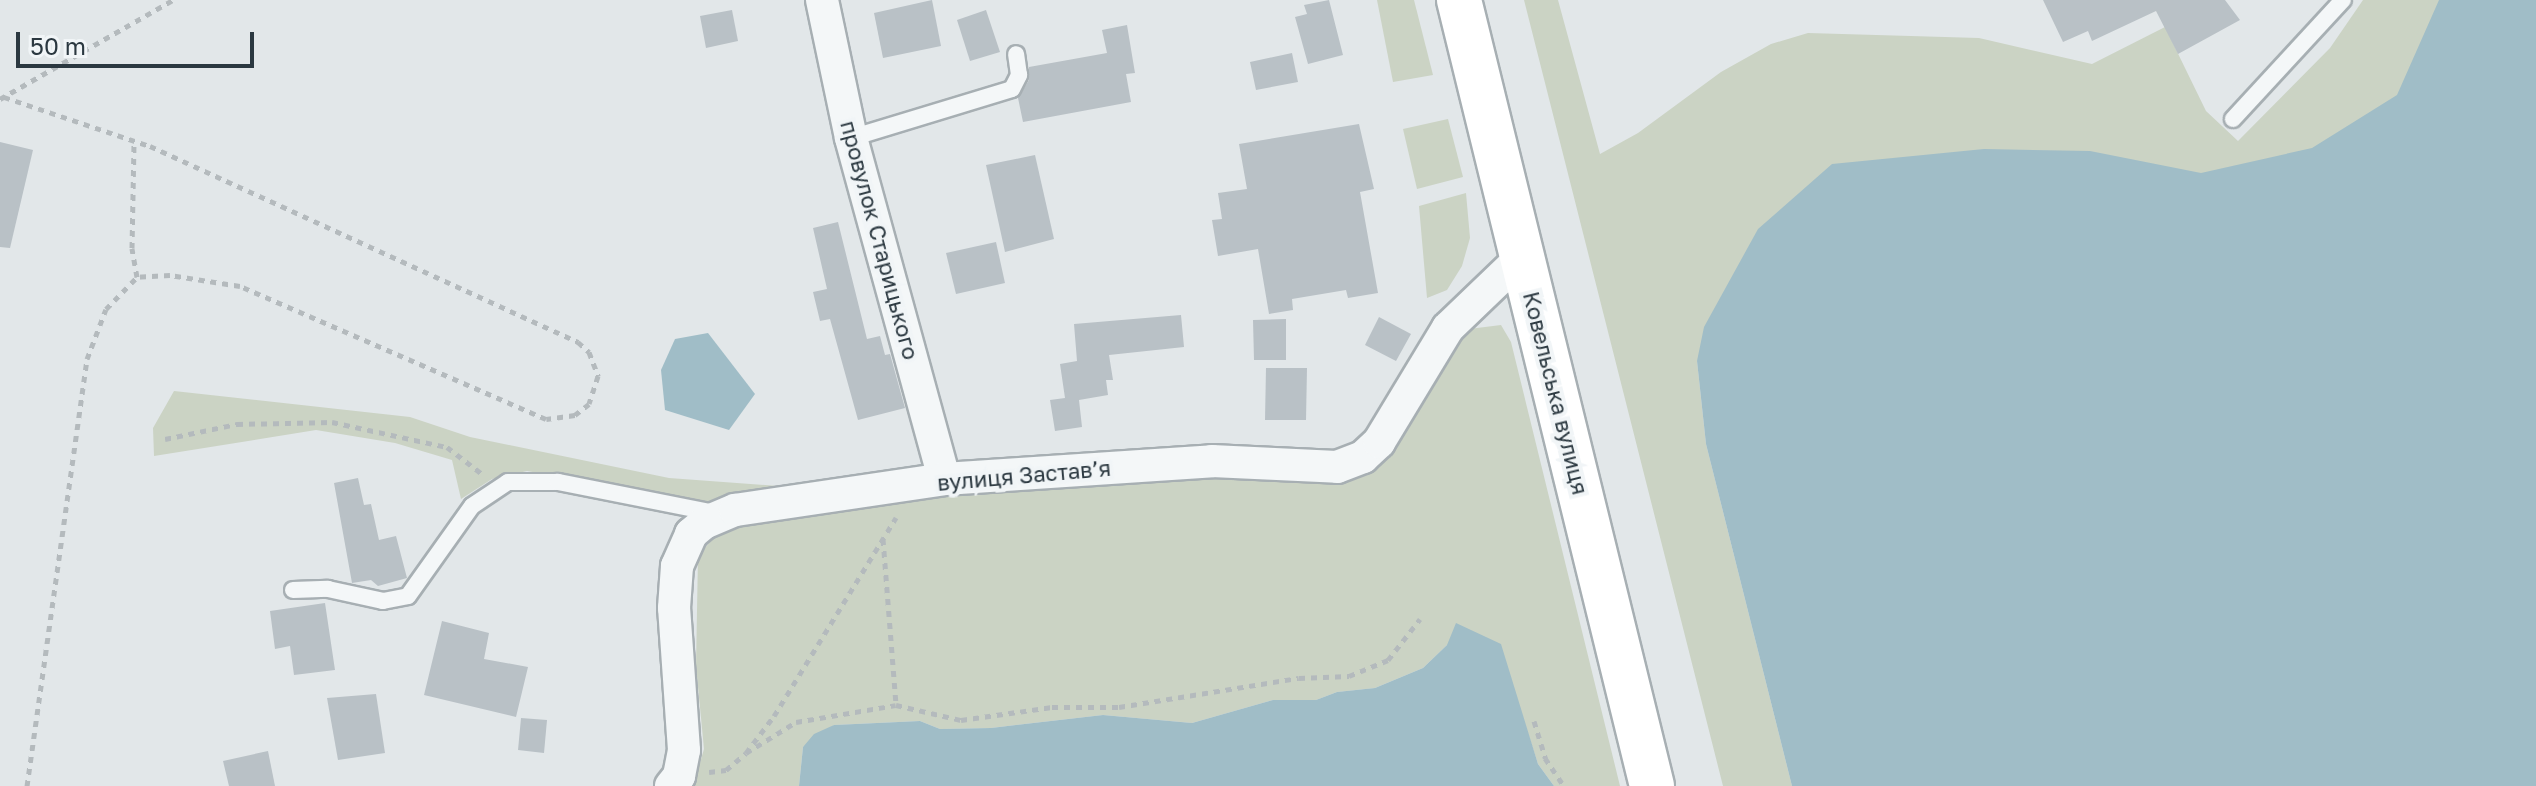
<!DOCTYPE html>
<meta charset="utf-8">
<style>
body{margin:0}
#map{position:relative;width:2536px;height:786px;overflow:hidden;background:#e2e7e9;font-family:"Golos Text",sans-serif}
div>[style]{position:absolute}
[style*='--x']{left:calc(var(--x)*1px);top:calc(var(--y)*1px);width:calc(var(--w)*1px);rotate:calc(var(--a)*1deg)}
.green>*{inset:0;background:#cbd3c4}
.water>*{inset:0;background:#a0bdc7}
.building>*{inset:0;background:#b9c1c6}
.path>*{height:5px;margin-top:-2.5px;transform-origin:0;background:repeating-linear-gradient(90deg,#b4babd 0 6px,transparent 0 12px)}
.roads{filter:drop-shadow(2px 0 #a7afb3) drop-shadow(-2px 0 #a7afb3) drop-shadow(0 2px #a7afb3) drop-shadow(0 -2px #a7afb3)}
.service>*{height:16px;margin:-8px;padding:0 8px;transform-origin:8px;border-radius:8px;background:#f4f7f8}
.minor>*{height:32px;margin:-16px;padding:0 16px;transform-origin:16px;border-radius:16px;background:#f4f7f8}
.primary>*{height:44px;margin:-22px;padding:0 22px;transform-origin:22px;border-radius:22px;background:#fff}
span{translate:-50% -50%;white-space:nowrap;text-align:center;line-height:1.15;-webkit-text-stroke:8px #f1f5f7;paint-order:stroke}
.street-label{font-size:22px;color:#2b3840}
.scale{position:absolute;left:16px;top:32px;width:238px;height:36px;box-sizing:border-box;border:4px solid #2b3840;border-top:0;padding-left:10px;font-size:24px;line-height:28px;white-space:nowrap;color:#2b3840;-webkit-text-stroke:6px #f1f5f7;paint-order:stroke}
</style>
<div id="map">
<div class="green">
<i style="clip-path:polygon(1377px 0,1414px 0,1433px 75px,1393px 82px)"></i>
<i style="clip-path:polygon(1524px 0,1558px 0,1600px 154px,1638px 133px,1721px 72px,1771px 44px,1808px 33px,1979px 38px,2092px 64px,2165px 27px,2206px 111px,2238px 141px,2330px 48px,2363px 0,2499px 0,2411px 177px,1697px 361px,1706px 444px,1792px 786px,1723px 786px)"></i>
<i style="clip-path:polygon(1448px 119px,1463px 177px,1417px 189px,1403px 129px)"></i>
<i style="clip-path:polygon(1466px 193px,1470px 238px,1462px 266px,1447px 290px,1427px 298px,1419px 206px)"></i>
<i style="clip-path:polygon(1501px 325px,1511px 342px,1620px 786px,1554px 786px,1538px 764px,1525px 724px,1447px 645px,1423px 668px,1375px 688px,1337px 692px,1316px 700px,1273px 700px,1192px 723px,1103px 715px,991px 728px,940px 729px,920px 721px,834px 725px,803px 747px,799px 786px,683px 786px,697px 773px,704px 749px,696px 666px,698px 555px,729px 522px,955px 485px,1369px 470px,1404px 435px,1460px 339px,1469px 329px)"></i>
<i style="clip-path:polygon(174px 391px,410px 417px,470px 437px,669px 478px,778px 486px,776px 498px,723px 506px,527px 471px,492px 479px,461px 499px,452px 460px,395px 443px,316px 430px,154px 456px,153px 428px)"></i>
</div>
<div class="water">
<i style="clip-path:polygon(2439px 0,2536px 0,2536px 786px,1792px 786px,1706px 444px,1697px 361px,1704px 327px,1758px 229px,1832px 164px,1984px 149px,2090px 151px,2201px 173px,2312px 148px,2397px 95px)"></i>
<i style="clip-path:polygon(708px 333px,755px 394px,729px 430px,665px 410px,661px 370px,675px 339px)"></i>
<i style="clip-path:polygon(1456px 623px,1501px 644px,1538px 764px,1554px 786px,799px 786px,803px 747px,814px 734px,834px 725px,920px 721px,940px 729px,991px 728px,1103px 715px,1192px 723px,1273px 700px,1316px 700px,1337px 692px,1375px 688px,1423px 668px,1447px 645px)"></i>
</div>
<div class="building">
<i style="clip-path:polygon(932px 0,941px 46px,883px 58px,874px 13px)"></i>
<i style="clip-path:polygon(1329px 0,1343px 55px,1308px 64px,1295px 17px,1307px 14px,1304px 5px)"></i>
<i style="clip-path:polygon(2043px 0,2225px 0,2240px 20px,2178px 54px,2156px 11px,2092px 41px,2088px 31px,2063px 42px)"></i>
<i style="clip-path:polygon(732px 10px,738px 41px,706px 48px,700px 16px)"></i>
<i style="clip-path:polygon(986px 10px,1000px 52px,970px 61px,957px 20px)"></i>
<i style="clip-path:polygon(1127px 25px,1135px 73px,1126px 74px,1131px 102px,1023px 122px,1018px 98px,1029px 80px,1029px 67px,1107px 53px,1102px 30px)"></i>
<i style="clip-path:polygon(1292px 53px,1298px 82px,1256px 90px,1250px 62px)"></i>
<i style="clip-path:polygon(1359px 124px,1374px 189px,1360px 192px,1378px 293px,1348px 298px,1346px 290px,1292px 299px,1293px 310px,1269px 314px,1258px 249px,1218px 256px,1212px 220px,1222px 219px,1218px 193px,1247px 189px,1239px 144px)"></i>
<i style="clip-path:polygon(0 142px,33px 150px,10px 248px,0 247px)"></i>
<i style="clip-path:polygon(1035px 155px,1054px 239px,1005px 252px,986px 165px)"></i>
<i style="clip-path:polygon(838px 222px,867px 339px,880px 336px,885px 355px,890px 354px,905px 408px,858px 420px,830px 319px,820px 321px,813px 292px,827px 289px,813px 228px)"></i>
<i style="clip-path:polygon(996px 242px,1005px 283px,956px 294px,946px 253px)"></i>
<i style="clip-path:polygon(1181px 315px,1184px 347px,1109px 355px,1113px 380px,1106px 380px,1108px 395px,1079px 400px,1082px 427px,1055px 431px,1050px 400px,1065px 398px,1060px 364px,1077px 361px,1074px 324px)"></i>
<i style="clip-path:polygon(1379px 317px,1411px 334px,1396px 361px,1365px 345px)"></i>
<i style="clip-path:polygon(1286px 319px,1286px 360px,1254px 360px,1253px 320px)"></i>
<i style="clip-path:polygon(1266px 368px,1307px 368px,1306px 420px,1265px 420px)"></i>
<i style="clip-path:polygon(358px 478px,364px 505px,371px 504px,379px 540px,396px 536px,407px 578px,378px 586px,371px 580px,352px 583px,334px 483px)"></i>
<i style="clip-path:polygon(325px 603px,335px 670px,294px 675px,290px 646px,275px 649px,270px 611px)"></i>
<i style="clip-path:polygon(442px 621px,489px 633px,484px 659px,528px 667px,516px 717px,424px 695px)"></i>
<i style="clip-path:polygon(376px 694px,385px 753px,338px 760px,327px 698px)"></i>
<i style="clip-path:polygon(521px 718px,547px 720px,544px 753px,518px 750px)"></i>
<i style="clip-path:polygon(268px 751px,275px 786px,229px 786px,223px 761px)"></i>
</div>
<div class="path">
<i style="--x:4;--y:97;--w:154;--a:18.6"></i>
<i style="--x:150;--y:146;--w:471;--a:24.6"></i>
<i style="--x:578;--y:342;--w:15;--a:42"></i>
<i style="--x:589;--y:352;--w:26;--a:69"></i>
<i style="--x:598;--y:376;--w:29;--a:108"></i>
<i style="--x:589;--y:404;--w:18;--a:142"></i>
<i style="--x:575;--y:415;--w:29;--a:172"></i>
<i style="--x:546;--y:419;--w:334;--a:-156.5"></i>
<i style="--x:240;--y:286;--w:71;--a:-171.1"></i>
<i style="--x:170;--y:275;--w:33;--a:177"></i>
<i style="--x:137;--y:277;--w:29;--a:-100"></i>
<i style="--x:132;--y:248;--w:107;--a:-88.9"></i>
<i style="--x:0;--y:99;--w:199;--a:-29.8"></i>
<i style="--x:165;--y:439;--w:74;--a:-11.8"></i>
<i style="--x:237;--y:424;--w:95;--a:-1.2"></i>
<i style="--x:332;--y:422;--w:118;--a:12.3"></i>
<i style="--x:447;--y:447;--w:44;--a:37.6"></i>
<i style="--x:883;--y:539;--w:167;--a:85.5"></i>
<i style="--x:1534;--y:721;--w:39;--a:73"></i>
<i style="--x:1545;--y:758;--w:34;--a:56"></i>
<i style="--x:746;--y:753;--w:59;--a:-31.8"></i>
<i style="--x:796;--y:722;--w:101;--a:-9.6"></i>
<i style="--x:896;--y:705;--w:67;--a:13"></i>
<i style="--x:961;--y:720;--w:92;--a:-8.1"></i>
<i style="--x:1052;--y:707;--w:67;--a:0"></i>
<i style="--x:1119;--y:707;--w:182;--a:-9.2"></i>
<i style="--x:1299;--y:678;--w:50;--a:-2.3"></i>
<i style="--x:1349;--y:676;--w:42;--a:-22.3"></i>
<i style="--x:1388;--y:660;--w:52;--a:-52"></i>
<i style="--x:709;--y:772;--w:17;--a:-7"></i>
<i style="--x:726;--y:770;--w:26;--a:-40"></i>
<i style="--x:746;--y:753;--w:46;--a:-52.9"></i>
<i style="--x:774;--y:716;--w:233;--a:-58.4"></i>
<i style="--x:27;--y:786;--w:431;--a:-82"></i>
<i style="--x:87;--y:359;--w:53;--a:-69.2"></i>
<i style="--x:106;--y:309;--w:45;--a:-45.9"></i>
</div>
<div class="roads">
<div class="service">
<i style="--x:2233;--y:119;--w:162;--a:-47.3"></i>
<i style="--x:851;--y:138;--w:168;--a:-16.9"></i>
<i style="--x:1012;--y:89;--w:16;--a:-63"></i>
<i style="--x:1019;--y:75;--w:21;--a:-98"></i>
<i style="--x:293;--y:590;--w:35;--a:-2"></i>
<i style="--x:328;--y:589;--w:56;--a:12.3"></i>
<i style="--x:383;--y:601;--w:25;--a:-11"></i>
<i style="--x:408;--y:596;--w:110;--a:-54.6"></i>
<i style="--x:472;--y:506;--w:43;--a:-33.7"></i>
<i style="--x:508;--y:482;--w:50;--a:0"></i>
<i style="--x:558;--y:482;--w:160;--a:11.2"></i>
</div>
<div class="minor">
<i style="--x:822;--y:0;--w:141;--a:78.1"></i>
<i style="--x:851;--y:138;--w:353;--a:74.7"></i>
<i style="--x:671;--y:786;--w:13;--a:-51"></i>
<i style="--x:679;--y:776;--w:26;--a:-79"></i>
<i style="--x:684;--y:750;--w:142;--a:-94"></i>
<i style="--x:674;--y:608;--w:42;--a:-85.9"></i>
<i style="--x:677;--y:566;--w:35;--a:-66"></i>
<i style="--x:691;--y:534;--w:17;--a:-40"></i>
<i style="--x:704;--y:523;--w:34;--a:-23"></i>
<i style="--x:735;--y:510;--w:211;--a:-8.4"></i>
<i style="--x:944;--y:479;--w:269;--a:-3.8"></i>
<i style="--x:1212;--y:461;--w:125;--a:2.7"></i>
<i style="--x:1337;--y:467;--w:28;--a:-21"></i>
<i style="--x:1363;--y:457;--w:22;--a:-43"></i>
<i style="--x:1379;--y:442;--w:133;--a:-58.8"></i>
<i style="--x:1448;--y:328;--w:104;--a:-43.8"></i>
</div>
<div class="primary">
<i style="--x:1459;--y:0;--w:809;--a:76.2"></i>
</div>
</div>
<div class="street-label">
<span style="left:880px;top:240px;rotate:75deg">провулок Старицького</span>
<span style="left:1556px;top:393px;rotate:76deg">Ковельська вулиця</span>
<span style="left:1024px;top:475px;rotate:-5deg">вулиця Заставʼя</span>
</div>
<div class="scale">50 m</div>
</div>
